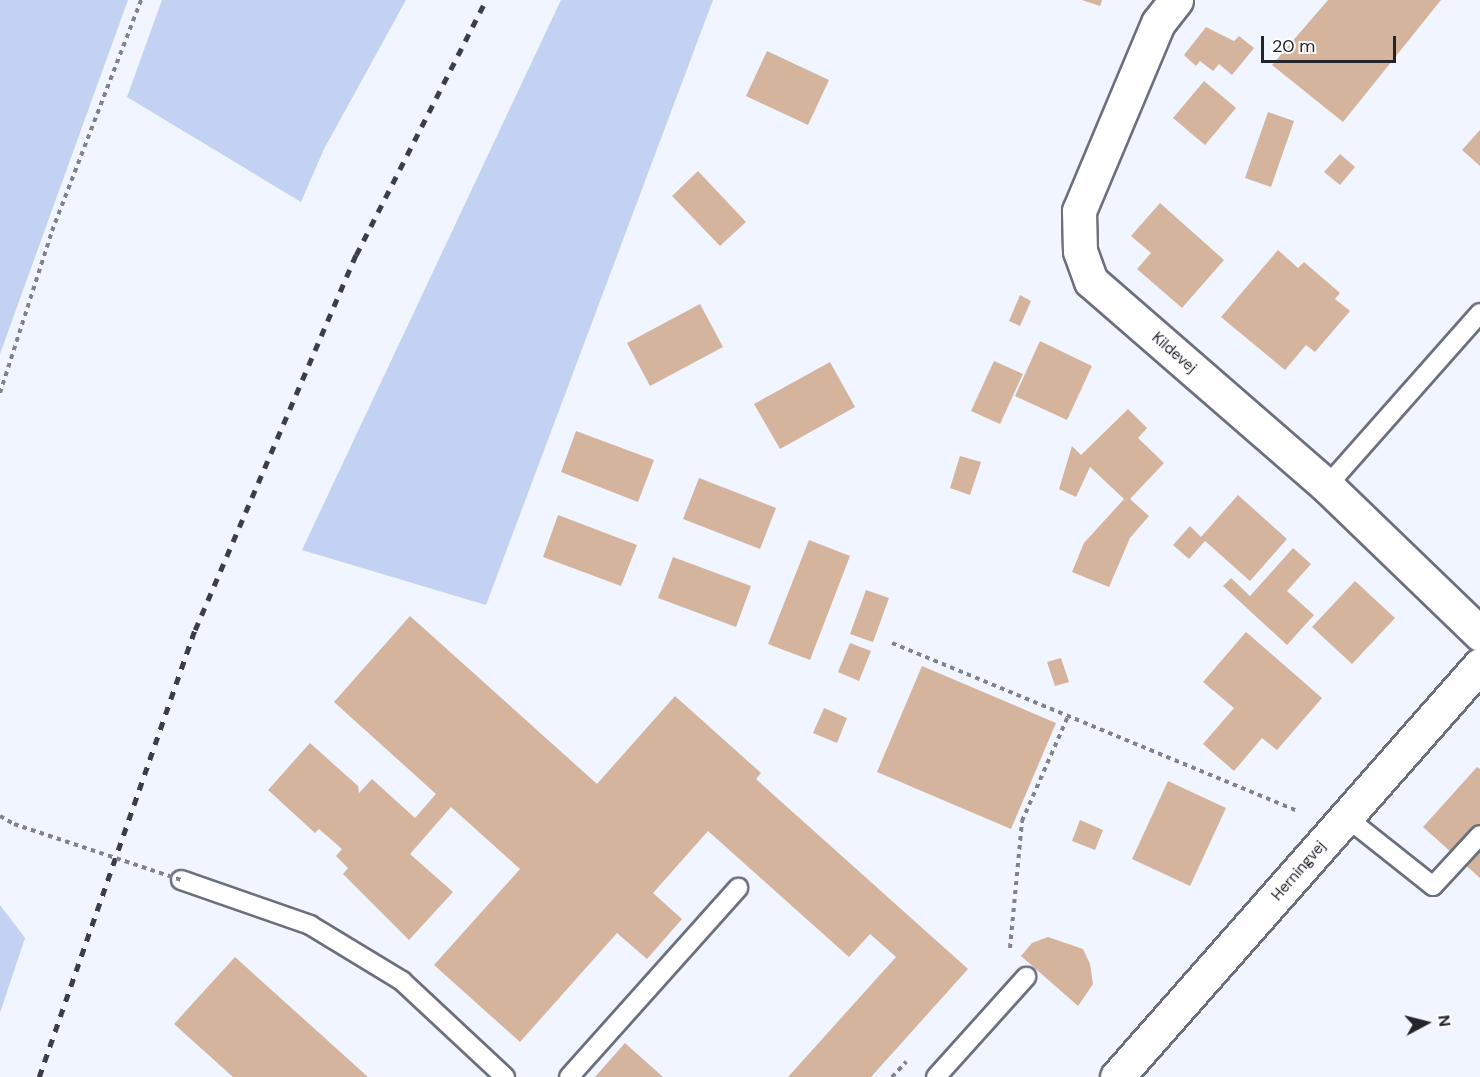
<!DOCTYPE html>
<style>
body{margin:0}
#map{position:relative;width:1480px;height:1077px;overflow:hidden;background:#f0f5ff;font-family:"DM Sans",sans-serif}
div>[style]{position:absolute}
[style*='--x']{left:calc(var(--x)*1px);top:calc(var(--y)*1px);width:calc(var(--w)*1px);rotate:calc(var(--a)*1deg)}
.green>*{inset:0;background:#c3d1f2}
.building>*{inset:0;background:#d5b49e}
.path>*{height:4px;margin-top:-2px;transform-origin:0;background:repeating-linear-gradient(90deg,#80838b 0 4.5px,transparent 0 9px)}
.roads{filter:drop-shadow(2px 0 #6a707e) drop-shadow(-2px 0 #6a707e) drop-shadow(0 2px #6a707e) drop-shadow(0 -2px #6a707e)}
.service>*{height:18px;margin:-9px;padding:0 9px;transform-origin:9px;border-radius:9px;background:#fff}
.minor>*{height:33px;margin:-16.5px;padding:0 16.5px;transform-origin:16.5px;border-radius:16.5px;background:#fff}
.tertiary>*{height:33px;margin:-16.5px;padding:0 16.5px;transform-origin:16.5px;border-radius:16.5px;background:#fff}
.rail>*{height:4.5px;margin-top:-2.25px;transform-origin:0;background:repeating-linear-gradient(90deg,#3c3e45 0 8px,transparent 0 16px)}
.path-bridge>*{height:4px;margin-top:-2px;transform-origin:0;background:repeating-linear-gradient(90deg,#80838b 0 4.5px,transparent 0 9px)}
span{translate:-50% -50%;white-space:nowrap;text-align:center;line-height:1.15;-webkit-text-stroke:4.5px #fff;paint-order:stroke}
.street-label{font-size:15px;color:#23252b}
.north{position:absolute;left:1396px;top:993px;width:60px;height:60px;-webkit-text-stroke:4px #fff;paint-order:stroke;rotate:83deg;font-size:16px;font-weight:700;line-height:24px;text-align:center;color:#23252b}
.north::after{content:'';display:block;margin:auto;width:21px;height:27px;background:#23252b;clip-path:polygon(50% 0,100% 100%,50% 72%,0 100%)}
.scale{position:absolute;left:1261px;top:36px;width:135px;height:27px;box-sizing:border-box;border:3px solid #23252b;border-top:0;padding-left:8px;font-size:18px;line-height:21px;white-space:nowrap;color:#23252b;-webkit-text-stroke:4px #fff;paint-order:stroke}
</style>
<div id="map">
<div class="green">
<i style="clip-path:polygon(0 0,128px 0,0 354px)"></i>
<i style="clip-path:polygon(162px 0,406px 0,324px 149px,301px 202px,127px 97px)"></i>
<i style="clip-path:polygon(561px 0,713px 0,486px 605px,302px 550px)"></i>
<i style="clip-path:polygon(0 905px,25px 938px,0 1013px)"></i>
</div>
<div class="building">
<i style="clip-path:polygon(1082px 0,1102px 0,1100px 6px)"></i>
<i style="clip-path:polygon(1328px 0,1441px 0,1343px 122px,1272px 65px)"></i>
<i style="clip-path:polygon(1206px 27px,1234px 41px,1239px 36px,1254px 48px,1232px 75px,1219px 64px,1213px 71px,1200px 61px,1196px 66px,1184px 55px)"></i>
<i style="clip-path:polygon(767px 51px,829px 80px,808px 125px,746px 96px)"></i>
<i style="clip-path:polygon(1204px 81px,1236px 108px,1205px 145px,1173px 118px)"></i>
<i style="clip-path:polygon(1268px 112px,1294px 121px,1271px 187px,1245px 178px)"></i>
<i style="clip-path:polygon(1480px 130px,1480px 166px,1462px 150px)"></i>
<i style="clip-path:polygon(1340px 154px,1355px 167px,1340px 185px,1324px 172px)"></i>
<i style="clip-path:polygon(698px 171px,746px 222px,720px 246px,672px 196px)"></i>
<i style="clip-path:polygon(1160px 203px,1224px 260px,1182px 308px,1137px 269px,1151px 253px,1131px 236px)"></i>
<i style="clip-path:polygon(1278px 250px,1298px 268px,1304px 262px,1340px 293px,1335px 299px,1350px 311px,1315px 352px,1306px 345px,1285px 370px,1221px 317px)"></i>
<i style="clip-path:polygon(1020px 295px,1031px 301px,1020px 326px,1009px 321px)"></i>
<i style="clip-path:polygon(700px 304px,723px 347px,650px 386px,627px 343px)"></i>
<i style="clip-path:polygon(1040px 341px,1092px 366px,1067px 420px,1015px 396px)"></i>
<i style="clip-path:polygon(994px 361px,1023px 374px,1000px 424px,971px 411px)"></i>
<i style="clip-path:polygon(830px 362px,855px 407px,780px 449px,754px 404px)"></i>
<i style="clip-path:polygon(1128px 409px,1147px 428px,1138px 438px,1164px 463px,1130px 499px,1149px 516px,1130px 538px,1109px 587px,1072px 572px,1084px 543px,1124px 499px,1090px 467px,1076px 497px,1059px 489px,1072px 446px,1081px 455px)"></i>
<i style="clip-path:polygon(576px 431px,654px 460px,638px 502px,561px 472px)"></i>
<i style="clip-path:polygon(960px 456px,981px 462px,970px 495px,950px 488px)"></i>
<i style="clip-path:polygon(699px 478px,776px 508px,760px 549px,683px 519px)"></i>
<i style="clip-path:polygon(1238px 495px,1287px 539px,1250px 581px,1205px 541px,1189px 559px,1173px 545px,1190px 526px,1201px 537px)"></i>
<i style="clip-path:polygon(558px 515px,637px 545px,621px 586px,543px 557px)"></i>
<i style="clip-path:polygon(809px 540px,850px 556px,810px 660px,768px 644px)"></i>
<i style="clip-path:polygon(1293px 548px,1311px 564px,1287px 591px,1314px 615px,1287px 645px,1223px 586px,1231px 578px,1250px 596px)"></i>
<i style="clip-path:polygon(673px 557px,751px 586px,736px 627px,658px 598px)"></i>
<i style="clip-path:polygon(1355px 581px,1395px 618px,1352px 664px,1312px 627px)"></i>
<i style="clip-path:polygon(866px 590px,889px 598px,873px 642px,850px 634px)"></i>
<i style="clip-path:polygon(410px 616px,597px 784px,675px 696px,761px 773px,756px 779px,968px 969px,871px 1077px,788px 1077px,896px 957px,870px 934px,849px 957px,708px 831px,653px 893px,682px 919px,647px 959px,617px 933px,520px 1042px,434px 965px,520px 869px,451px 807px,410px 854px,453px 892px,409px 940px,343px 874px,348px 868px,336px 856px,342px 849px,319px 829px,315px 833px,268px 790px,310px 743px,358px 786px,359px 793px,372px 779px,415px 818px,436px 794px,334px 702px)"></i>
<i style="clip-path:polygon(1246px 632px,1322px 698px,1277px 750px,1262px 738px,1234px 771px,1203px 744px,1234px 708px,1203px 682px)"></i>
<i style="clip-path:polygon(850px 643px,871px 651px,859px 681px,838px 672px)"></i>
<i style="clip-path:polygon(1061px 658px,1069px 682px,1055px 686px,1047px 662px)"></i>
<i style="clip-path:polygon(922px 666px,1056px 723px,1011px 829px,877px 772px)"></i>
<i style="clip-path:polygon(824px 708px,847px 718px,837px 743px,813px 733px)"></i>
<i style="clip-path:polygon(1477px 767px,1480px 769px,1480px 878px,1423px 827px)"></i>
<i style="clip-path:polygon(1168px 781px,1226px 808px,1190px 886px,1132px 859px)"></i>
<i style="clip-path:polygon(1080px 820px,1103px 830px,1095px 850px,1072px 841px)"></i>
<i style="clip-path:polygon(1048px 937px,1083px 949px,1090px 964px,1093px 984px,1078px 1006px,1021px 956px,1032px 943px)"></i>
<i style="clip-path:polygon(235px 957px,368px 1077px,233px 1077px,174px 1024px)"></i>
<i style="clip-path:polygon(625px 1043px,663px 1077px,595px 1077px)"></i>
</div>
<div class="path">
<i style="--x:0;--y:393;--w:170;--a:-72.2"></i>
<i style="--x:52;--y:231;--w:248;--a:-68.9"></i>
<i style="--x:892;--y:643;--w:439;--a:22.5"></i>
<i style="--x:0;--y:816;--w:16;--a:30"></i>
<i style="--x:1010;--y:948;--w:128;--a:-84.6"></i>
<i style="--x:1022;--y:821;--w:115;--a:-66.3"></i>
<i style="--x:892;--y:1077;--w:21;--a:-47"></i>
</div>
<div class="roads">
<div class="service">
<i style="--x:1327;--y:486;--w:231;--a:-48.5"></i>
<i style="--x:1346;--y:817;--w:111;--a:38.4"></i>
<i style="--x:1433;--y:886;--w:69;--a:-47.3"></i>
<i style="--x:181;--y:880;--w:137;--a:19.2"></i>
<i style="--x:310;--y:925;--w:108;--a:31.3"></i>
<i style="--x:402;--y:981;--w:141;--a:43"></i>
<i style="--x:569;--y:1077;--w:254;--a:-48.2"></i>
<i style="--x:936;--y:1077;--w:135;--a:-48"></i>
</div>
<div class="minor">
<i style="--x:1176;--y:0;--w:29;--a:128"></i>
<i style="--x:1158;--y:23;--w:204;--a:112.8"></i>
<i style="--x:1079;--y:211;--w:40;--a:88.6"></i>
<i style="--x:1080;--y:251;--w:32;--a:70"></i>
<i style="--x:1091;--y:281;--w:313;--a:41"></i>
<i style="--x:1327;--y:486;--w:213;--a:44"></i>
</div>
<div class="tertiary">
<i style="--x:1117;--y:1077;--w:549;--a:-48.62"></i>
</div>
</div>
<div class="rail">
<i style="--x:39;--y:1077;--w:473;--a:-70.8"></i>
<i style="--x:195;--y:630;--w:408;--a:-66.8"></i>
<i style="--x:356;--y:255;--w:286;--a:-63"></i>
</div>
<div class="path-bridge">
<i style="--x:14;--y:824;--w:176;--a:18.5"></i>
</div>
<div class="street-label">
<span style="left:1174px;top:353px;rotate:41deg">Kildevej</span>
<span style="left:1299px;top:871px;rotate:-49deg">Herningvej</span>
</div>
<div class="north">N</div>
<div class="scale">20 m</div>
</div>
